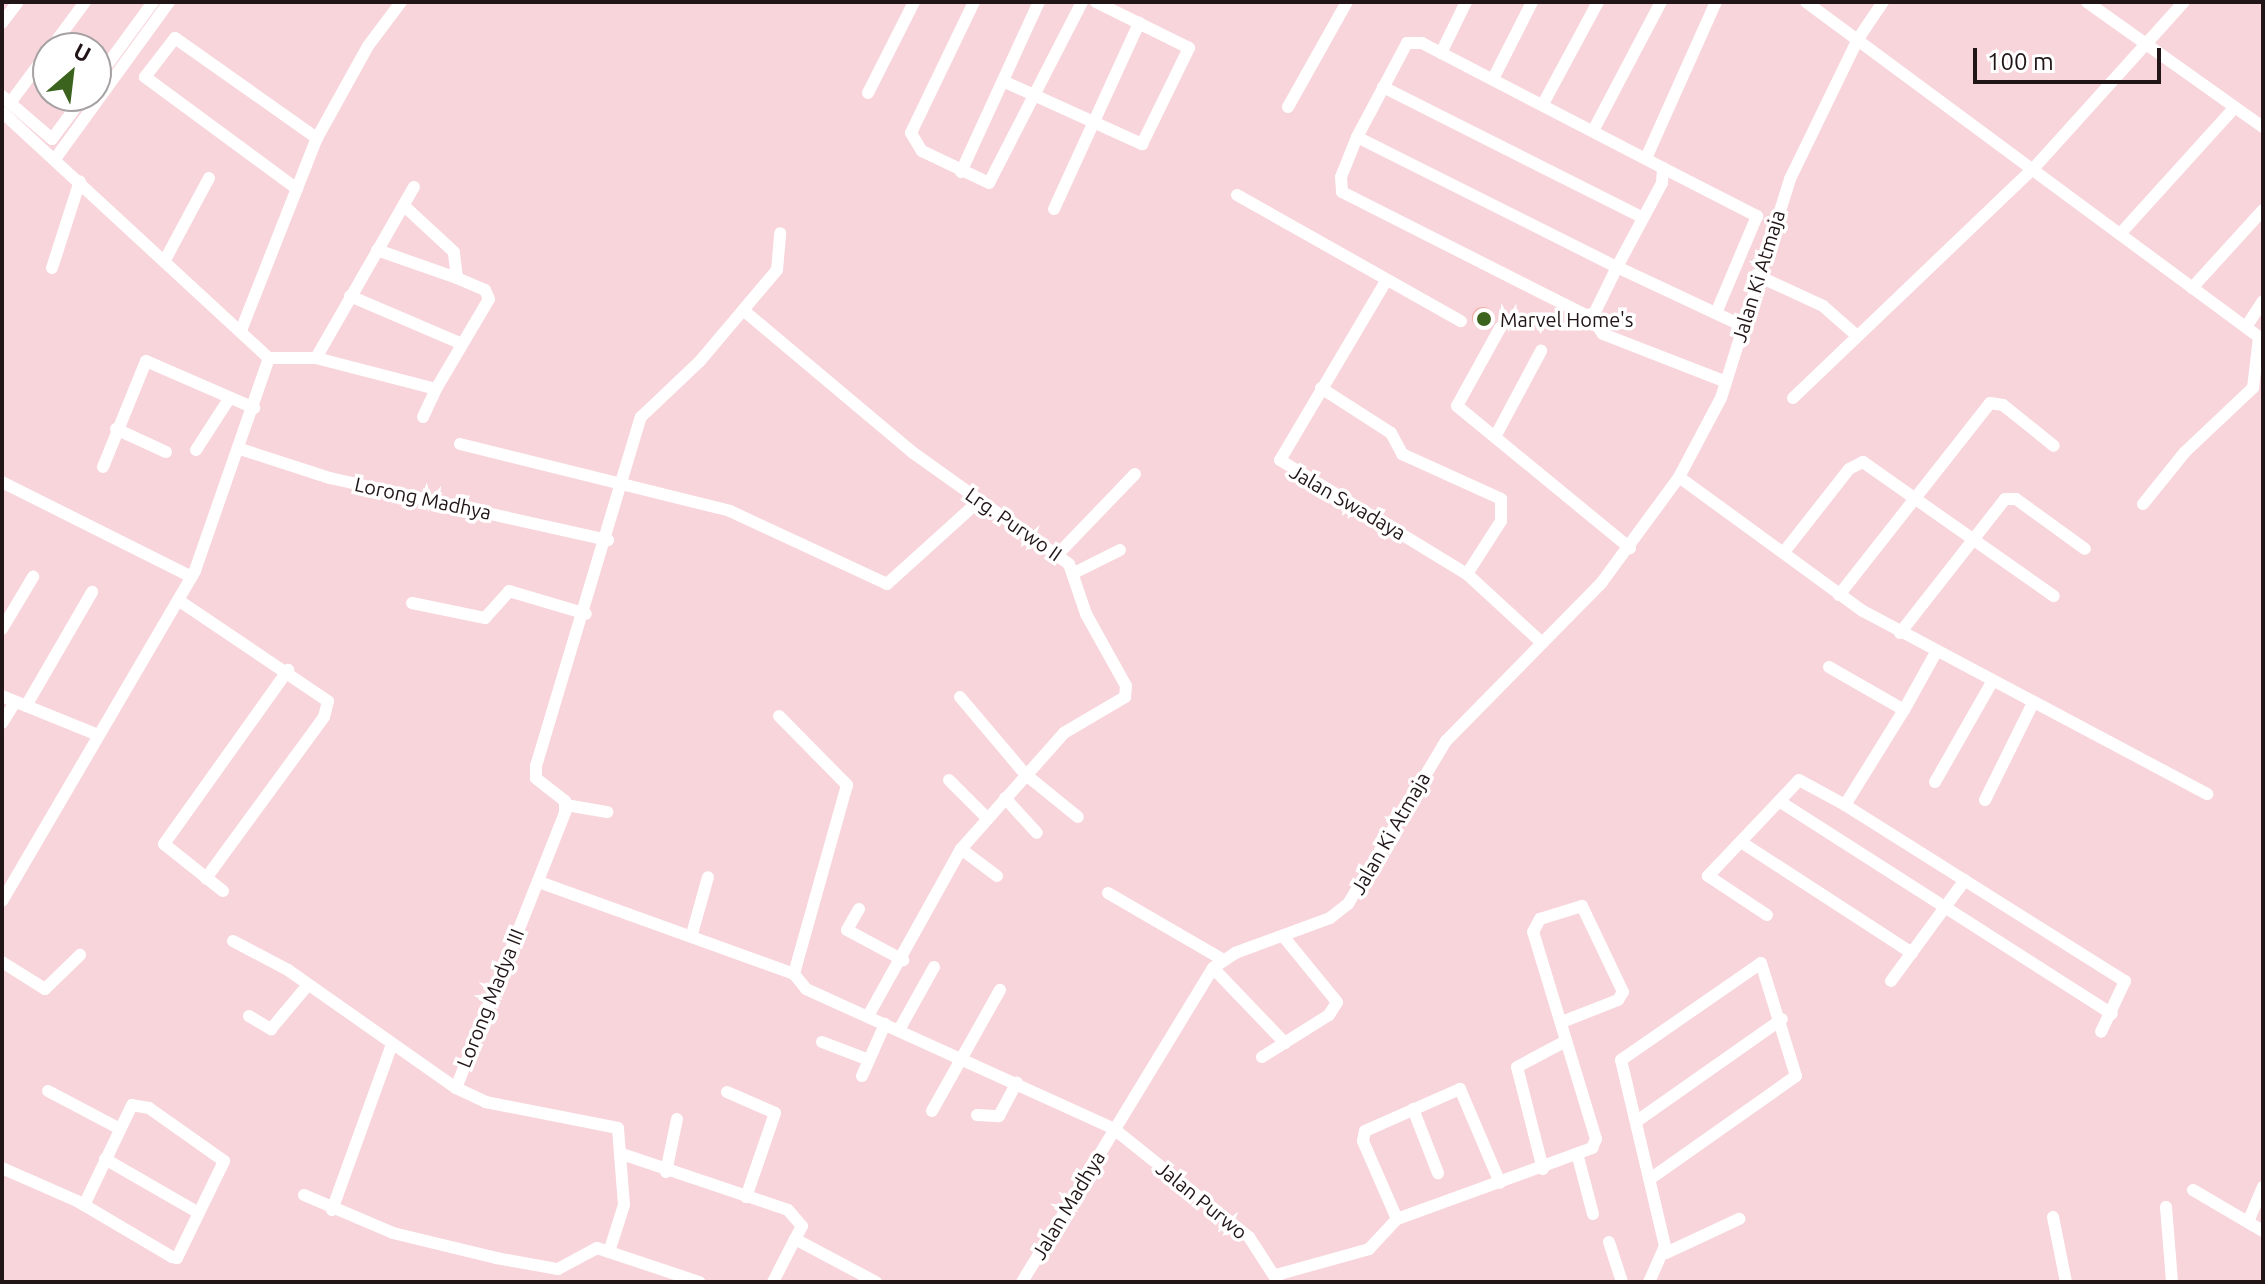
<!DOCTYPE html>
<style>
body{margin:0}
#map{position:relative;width:2265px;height:1284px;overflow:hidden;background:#f8d4db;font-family:Ubuntu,sans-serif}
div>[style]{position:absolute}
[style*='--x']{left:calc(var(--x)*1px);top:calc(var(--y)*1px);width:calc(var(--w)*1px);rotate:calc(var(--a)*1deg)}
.building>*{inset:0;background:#f0afa3}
.round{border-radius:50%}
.minor>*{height:12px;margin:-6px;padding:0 6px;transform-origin:6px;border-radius:6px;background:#fff}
.dots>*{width:22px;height:22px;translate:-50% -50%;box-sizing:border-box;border:4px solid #fff;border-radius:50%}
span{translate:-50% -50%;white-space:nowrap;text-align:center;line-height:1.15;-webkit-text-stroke:7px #fff;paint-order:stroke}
.street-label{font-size:20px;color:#211517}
.poi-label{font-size:20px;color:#211517}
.left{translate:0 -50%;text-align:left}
.frame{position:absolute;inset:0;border:4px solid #211517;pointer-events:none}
.north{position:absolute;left:32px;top:32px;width:80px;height:80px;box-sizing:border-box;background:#fff;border:2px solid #a6a1a2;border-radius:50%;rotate:28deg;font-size:22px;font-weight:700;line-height:32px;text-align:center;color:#211517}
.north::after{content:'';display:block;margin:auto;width:28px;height:36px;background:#3c631d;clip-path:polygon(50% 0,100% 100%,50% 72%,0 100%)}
.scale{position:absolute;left:1973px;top:48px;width:188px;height:36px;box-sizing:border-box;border:4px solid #211517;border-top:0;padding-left:10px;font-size:24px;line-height:28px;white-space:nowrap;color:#211517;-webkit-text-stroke:6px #fff;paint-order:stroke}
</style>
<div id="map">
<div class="building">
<i class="round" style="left:1472px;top:307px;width:22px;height:22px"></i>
</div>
<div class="minor">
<i style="--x:974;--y:2;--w:145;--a:115.7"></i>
<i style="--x:911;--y:133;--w:21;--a:59"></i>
<i style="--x:922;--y:151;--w:74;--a:25.5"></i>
<i style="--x:989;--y:183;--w:203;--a:-62.8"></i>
<i style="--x:1806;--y:2;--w:568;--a:36.49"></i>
<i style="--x:2087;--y:2;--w:216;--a:35.4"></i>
<i style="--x:2;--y:23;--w:26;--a:-53"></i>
<i style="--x:51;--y:48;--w:57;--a:-53.5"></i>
<i style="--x:1441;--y:53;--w:57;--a:-63.9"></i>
<i style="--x:1493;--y:79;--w:86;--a:-63.1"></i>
<i style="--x:96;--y:80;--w:97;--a:-53.8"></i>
<i style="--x:1003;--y:81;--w:153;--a:24.4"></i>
<i style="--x:1142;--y:144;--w:107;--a:-63.9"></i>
<i style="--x:1189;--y:48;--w:104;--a:-153.7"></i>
<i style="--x:1383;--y:87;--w:291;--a:26.7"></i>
<i style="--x:868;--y:93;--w:102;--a:-63.2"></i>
<i style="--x:2;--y:96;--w:66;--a:40.7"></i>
<i style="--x:52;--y:139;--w:54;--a:-53.3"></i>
<i style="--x:10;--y:103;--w:64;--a:-53.3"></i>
<i style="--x:1543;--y:104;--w:116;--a:-61.7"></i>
<i style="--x:1288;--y:107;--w:120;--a:-60.7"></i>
<i style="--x:2;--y:112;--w:363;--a:42.7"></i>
<i style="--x:269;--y:358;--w:225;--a:109.2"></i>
<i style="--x:195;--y:571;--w:382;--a:120.3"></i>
<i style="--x:1594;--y:129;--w:144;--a:-62.2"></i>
<i style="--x:1357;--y:137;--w:43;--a:111.8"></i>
<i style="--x:1341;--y:177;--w:15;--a:86"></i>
<i style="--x:1342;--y:192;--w:272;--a:26.8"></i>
<i style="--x:1585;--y:315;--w:9;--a:-6"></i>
<i style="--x:1594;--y:314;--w:52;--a:-63.9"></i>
<i style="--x:1617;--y:267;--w:95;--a:-61.8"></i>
<i style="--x:1662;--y:183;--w:15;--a:-86"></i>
<i style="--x:1663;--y:168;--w:271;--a:-152.6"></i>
<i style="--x:1422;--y:43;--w:15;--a:180"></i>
<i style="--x:1407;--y:43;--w:106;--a:118"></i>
<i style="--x:1357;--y:137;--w:291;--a:26.6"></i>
<i style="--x:1617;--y:267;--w:139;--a:25.1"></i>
<i style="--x:1647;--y:156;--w:169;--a:-65.9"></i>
<i style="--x:55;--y:159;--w:194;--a:-54"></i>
<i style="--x:1663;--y:168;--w:106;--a:27.1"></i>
<i style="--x:1757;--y:216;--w:105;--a:112.9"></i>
<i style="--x:961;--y:172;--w:187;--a:-65.4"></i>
<i style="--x:297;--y:189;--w:189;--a:-143.6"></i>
<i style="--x:145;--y:77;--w:49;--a:-52.4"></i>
<i style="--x:175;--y:38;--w:174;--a:35.2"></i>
<i style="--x:1237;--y:195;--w:257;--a:29.4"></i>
<i style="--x:1054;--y:209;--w:205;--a:-65.4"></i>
<i style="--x:2120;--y:234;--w:171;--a:-47.8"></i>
<i style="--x:377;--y:250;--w:85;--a:19.3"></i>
<i style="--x:165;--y:260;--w:93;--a:-61.8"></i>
<i style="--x:52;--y:268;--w:91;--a:-72.2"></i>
<i style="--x:1756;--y:275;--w:74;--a:24.8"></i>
<i style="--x:1823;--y:306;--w:44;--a:41.3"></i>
<i style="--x:1386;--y:281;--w:208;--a:120.6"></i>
<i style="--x:1280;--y:460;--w:219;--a:31.4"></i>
<i style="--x:1467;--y:574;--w:102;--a:42.6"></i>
<i style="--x:2192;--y:288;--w:105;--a:-47.7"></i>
<i style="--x:350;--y:296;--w:122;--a:23.2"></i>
<i style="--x:743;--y:310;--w:221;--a:40"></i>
<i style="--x:912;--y:452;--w:193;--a:35.5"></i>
<i style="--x:1069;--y:564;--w:53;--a:71.2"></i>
<i style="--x:1086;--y:614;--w:82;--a:60.9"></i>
<i style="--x:1126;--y:686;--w:11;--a:95"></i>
<i style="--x:1125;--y:697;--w:71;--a:149.5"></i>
<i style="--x:1064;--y:733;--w:155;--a:131.6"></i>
<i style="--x:961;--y:849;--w:191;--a:119.1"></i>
<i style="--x:1590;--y:316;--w:22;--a:54"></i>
<i style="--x:1603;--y:334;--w:132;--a:21.3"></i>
<i style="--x:2246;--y:327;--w:31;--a:-57"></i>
<i style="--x:242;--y:328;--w:204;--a:-68.5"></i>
<i style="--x:317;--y:138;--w:105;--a:-61"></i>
<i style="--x:368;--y:46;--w:55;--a:-53.1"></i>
<i style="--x:1500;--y:328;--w:89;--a:118.9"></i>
<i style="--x:1457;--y:406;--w:224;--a:39.4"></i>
<i style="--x:269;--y:358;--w:47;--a:0"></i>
<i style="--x:316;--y:358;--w:197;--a:-60.2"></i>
<i style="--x:316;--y:358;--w:124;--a:14.5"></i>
<i style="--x:436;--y:389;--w:104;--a:-59.5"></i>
<i style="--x:489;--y:299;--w:10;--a:-114"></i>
<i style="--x:485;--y:290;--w:30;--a:-157"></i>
<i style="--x:457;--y:278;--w:26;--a:-97"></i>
<i style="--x:454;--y:252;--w:69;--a:-137.3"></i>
<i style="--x:1321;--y:388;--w:83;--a:32.7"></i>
<i style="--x:1391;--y:433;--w:24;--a:62"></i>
<i style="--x:1402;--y:454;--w:109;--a:24.4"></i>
<i style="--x:1501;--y:499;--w:22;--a:90"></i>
<i style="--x:1501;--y:521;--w:63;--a:122.7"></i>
<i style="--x:1793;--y:398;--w:332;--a:-43.7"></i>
<i style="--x:2033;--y:169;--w:225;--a:-47.9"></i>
<i style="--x:423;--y:417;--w:31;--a:-65"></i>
<i style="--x:116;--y:429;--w:55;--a:24.7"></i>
<i style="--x:1495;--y:437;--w:98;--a:-61.9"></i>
<i style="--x:460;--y:444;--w:278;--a:13.9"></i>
<i style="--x:730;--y:511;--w:173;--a:24.9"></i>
<i style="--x:887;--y:584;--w:125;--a:-42.1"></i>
<i style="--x:240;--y:449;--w:95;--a:17.9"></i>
<i style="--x:330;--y:478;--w:285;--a:12.6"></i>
<i style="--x:196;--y:450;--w:61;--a:-57.1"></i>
<i style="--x:103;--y:467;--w:114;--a:-67.9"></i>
<i style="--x:146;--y:361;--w:118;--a:23.5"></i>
<i style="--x:1679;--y:477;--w:228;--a:36.1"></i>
<i style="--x:1863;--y:611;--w:390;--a:28"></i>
<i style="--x:2;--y:482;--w:212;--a:26.6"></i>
<i style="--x:2143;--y:504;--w:67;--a:-51.1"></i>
<i style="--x:2185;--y:452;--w:93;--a:-43.3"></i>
<i style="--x:2253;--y:388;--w:51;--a:-83.3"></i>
<i style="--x:1784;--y:552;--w:105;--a:-51.9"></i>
<i style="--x:1849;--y:469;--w:16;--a:-27"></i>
<i style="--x:1863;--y:462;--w:233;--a:35.1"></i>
<i style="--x:1058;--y:554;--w:111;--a:-46.1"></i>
<i style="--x:1076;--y:572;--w:49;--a:-26.6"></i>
<i style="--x:1839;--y:595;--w:244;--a:-51.8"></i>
<i style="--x:1990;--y:403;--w:13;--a:9"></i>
<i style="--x:2003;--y:405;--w:65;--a:38.8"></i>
<i style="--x:178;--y:600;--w:181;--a:34"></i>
<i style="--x:328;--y:701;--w:16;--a:104"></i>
<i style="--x:324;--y:717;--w:200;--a:126.2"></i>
<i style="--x:412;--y:603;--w:75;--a:11.6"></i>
<i style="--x:485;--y:618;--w:36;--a:-48"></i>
<i style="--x:509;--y:591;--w:80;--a:16.6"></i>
<i style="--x:2;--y:629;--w:61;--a:-59.2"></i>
<i style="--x:1900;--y:633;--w:170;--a:-51.9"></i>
<i style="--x:2005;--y:499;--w:11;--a:0"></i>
<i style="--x:2016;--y:499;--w:85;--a:35.9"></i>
<i style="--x:1829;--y:667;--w:86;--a:29.8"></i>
<i style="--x:1904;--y:710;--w:64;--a:-61"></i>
<i style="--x:2;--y:696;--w:104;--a:22.1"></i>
<i style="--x:960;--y:697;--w:101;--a:49.8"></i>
<i style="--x:1025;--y:774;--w:68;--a:39.1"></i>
<i style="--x:26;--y:706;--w:132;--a:-59.9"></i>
<i style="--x:779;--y:716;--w:97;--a:45.4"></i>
<i style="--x:847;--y:785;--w:196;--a:105.7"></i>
<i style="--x:2;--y:723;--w:25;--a:-58"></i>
<i style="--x:949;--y:780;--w:54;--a:45"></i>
<i style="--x:1935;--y:782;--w:113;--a:-60.3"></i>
<i style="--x:1005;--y:798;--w:47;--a:47.6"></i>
<i style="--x:1985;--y:800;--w:106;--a:-63.7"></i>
<i style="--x:1779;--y:801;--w:395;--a:32.6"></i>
<i style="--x:566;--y:805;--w:42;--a:9.7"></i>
<i style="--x:1845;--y:805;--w:331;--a:32.2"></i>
<i style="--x:2125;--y:981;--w:56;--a:115.2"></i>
<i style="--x:1741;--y:842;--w:204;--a:33"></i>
<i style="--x:961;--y:849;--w:45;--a:36.9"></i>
<i style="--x:539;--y:882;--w:271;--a:19.8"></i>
<i style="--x:223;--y:891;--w:75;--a:-141.5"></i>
<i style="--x:164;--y:844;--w:214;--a:-54.5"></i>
<i style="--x:1108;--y:893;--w:132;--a:30.1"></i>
<i style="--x:859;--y:909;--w:24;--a:120"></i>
<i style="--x:847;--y:930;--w:64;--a:28.2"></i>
<i style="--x:1767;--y:915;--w:71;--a:-146.5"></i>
<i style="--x:1708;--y:876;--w:132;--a:-46.5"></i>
<i style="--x:1799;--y:780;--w:52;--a:28.5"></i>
<i style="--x:1845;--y:805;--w:112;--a:-58.2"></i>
<i style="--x:692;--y:934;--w:59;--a:-74.3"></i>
<i style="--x:233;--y:941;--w:62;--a:27.8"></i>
<i style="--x:288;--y:970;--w:205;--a:35.1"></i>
<i style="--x:2;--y:962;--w:51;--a:32.1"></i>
<i style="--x:45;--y:989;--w:49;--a:-44.2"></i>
<i style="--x:1213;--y:968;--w:104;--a:46.2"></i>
<i style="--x:794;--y:974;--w:19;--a:51"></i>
<i style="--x:806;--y:989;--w:338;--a:24.4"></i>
<i style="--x:1114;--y:1129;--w:173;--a:38.7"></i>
<i style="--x:1249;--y:1237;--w:54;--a:57.2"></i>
<i style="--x:1891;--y:981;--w:125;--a:-53.8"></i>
<i style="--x:249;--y:1016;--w:26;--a:31"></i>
<i style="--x:271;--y:1029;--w:56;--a:-50.1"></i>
<i style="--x:899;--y:1030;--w:72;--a:-60.9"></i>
<i style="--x:822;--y:1042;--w:50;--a:21"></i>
<i style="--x:1262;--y:1057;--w:79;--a:-32.1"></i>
<i style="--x:1329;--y:1015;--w:15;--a:-58"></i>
<i style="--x:1337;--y:1002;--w:85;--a:-129.3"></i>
<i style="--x:862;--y:1076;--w:57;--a:-66.1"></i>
<i style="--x:48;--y:1091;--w:81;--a:27.8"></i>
<i style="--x:727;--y:1092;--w:52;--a:23.6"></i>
<i style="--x:775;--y:1113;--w:89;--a:109"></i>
<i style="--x:1413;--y:1109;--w:69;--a:68.7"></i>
<i style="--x:932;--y:1111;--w:139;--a:-60.7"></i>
<i style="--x:977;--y:1115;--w:22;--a:3"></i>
<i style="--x:999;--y:1116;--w:38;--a:-62"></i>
<i style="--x:1637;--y:1121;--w:177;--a:-35.1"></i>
<i style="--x:622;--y:1154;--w:175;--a:18.6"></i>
<i style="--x:788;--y:1210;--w:21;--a:49"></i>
<i style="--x:802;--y:1226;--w:15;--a:118"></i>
<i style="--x:795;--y:1239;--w:92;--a:28"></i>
<i style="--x:1578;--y:1157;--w:59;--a:75.3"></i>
<i style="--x:105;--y:1159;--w:108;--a:29.9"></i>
<i style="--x:2;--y:1168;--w:82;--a:23.7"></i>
<i style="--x:77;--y:1201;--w:8;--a:30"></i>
<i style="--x:84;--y:1205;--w:102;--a:30.6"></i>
<i style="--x:172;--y:1257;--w:5;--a:11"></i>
<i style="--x:177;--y:1258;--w:108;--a:-64.1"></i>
<i style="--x:224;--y:1161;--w:92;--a:-144.8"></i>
<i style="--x:149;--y:1108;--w:17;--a:-170"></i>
<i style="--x:132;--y:1105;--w:111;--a:115.6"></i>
<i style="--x:1543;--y:1169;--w:105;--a:-104.3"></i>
<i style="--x:1517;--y:1067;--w:53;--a:-28"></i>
<i style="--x:666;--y:1172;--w:54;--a:-78.3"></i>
<i style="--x:2193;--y:1190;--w:81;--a:30.4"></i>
<i style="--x:304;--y:1195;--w:97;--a:23.1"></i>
<i style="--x:393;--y:1233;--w:106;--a:13.6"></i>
<i style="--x:496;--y:1258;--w:63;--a:10.1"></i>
<i style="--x:558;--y:1269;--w:44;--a:-28.3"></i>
<i style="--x:597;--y:1248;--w:108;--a:18.4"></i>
<i style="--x:2166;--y:1207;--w:75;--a:85.4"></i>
<i style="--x:332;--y:1210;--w:173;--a:-70.1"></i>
<i style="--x:2053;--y:1217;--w:66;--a:78.7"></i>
<i style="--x:1397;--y:1219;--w:85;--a:-113.6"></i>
<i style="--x:1363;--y:1141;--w:10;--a:-79"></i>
<i style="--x:1365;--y:1131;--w:104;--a:-23.9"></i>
<i style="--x:1460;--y:1089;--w:102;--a:66.9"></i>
<i style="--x:2248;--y:1222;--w:38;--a:-67"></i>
<i style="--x:1609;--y:1242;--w:42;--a:72"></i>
<i style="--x:609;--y:1252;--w:49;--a:-72.3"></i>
<i style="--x:624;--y:1205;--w:77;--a:-94.5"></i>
<i style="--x:618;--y:1128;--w:135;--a:-168.9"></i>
<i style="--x:486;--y:1102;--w:33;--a:-155"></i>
<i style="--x:456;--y:1088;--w:297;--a:-68.4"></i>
<i style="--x:565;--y:812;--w:11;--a:-90"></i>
<i style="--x:565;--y:801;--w:37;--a:-142"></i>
<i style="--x:536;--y:778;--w:12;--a:-90"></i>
<i style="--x:536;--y:766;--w:364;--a:-73.3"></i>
<i style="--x:641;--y:417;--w:81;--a:-43.5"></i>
<i style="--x:700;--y:361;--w:119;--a:-49.8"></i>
<i style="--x:777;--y:270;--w:37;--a:-85"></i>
<i style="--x:1666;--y:1253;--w:81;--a:-25"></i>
<i style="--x:1276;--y:1275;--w:97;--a:-15.6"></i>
<i style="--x:1369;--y:1249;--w:41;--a:-47"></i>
<i style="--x:1397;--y:1219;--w:208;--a:-20"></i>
<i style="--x:1592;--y:1148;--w:10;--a:-66"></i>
<i style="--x:1596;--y:1139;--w:216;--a:-106.9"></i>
<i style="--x:1533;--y:932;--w:15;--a:-62"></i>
<i style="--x:1540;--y:919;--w:44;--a:-17.2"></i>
<i style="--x:1582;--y:906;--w:95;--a:64.5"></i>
<i style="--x:1623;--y:992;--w:9;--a:122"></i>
<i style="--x:1618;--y:1000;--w:60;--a:158.6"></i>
<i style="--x:773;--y:1282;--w:48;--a:-62.9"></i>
<i style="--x:1022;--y:1282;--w:368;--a:-58.7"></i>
<i style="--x:1213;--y:968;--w:27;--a:-34"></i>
<i style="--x:1235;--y:953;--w:101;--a:-20.2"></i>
<i style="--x:1330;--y:918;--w:23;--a:-38"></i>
<i style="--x:1348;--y:904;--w:190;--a:-59"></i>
<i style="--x:1446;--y:741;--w:223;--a:-45.5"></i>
<i style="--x:1602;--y:582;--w:130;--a:-53.7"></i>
<i style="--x:1679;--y:477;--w:89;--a:-62"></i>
<i style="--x:1721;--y:398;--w:230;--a:-72.5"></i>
<i style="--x:1790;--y:179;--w:156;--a:-64.1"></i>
<i style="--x:1858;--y:39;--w:45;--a:-56"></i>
<i style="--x:1649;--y:1282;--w:39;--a:-66"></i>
<i style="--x:1665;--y:1246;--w:191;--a:-103.3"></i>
<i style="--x:1621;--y:1060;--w:170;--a:-34.7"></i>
<i style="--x:1761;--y:963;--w:118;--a:72.8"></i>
<i style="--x:1796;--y:1076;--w:179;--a:144.8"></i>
</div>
<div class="dots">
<i style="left:1484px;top:319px;background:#3c631d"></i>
</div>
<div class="street-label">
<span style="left:1758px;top:276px;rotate:-73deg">Jalan Ki Atmaja</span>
<span style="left:423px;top:498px;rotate:12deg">Lorong Madhya</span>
<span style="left:1348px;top:502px;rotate:30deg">Jalan Swadaya</span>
<span style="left:1014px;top:524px;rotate:35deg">Lrg. Purwo II</span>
<span style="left:1390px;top:833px;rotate:-60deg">Jalan Ki Atmaja</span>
<span style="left:490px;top:998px;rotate:-68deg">Lorong Madya III</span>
<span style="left:1202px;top:1200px;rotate:39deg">Jalan Purwo</span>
<span style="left:1068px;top:1205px;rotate:-59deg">Jalan Madhya</span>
</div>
<div class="poi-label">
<span class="left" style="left:1500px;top:319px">Marvel Home's</span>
</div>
<div class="frame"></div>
<div class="north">U</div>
<div class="scale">100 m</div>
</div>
